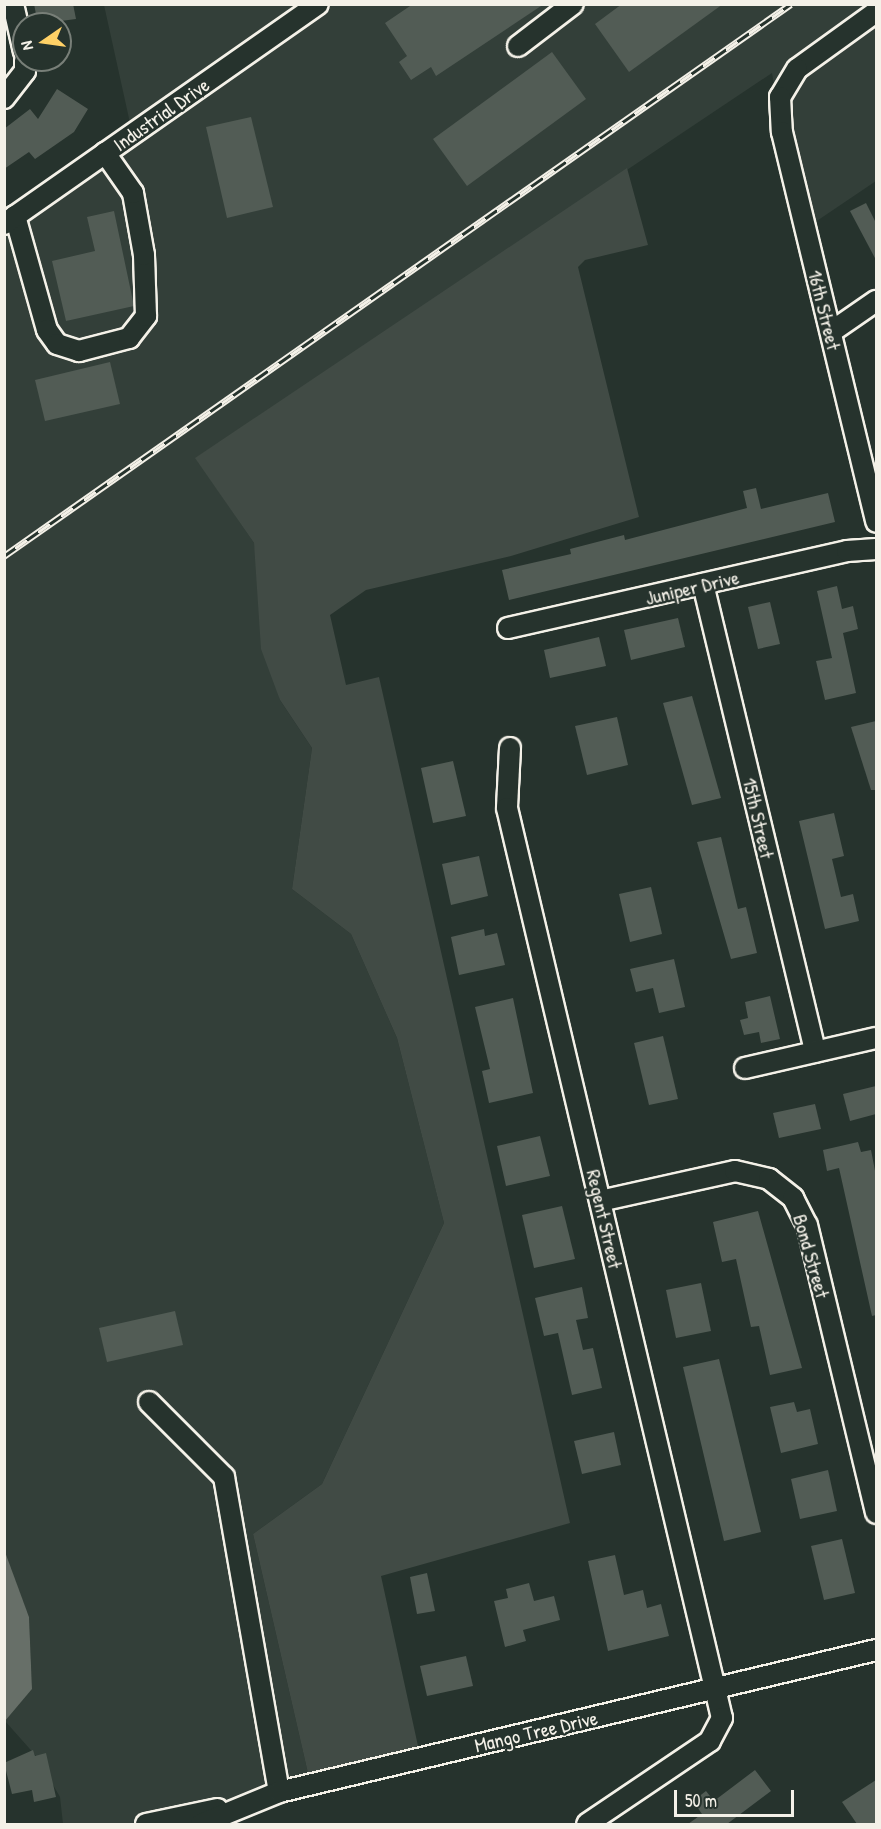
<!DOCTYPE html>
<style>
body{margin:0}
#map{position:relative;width:881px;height:1829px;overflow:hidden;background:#26332d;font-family:"Patrick Hand",sans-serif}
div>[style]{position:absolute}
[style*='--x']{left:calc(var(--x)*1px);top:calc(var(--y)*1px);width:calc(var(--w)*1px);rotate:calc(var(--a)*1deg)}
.built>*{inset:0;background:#333f39}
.green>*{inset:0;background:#414b45}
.water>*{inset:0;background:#676f68}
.building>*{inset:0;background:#525c55}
.roads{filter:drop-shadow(2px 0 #f4f1e8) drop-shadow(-2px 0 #f4f1e8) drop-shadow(0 2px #f4f1e8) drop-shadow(0 -2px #f4f1e8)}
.minor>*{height:20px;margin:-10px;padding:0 10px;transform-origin:10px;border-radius:10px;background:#26332d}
.rail>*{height:7px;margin-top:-3.5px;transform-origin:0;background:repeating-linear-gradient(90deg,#26332d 0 14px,#f4f1e8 0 28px);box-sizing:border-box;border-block:2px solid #f4f1e8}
span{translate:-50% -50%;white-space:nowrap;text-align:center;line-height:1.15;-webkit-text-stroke:4.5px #26332d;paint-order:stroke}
.street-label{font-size:20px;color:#f4f1e8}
.frame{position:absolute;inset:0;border:6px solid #f4f1e8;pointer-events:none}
.north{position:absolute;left:12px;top:12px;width:60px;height:60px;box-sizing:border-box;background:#26332d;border:2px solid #787f78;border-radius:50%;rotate:257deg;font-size:16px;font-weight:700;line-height:24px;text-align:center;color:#f4f1e8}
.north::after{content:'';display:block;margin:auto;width:21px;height:27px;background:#ffd166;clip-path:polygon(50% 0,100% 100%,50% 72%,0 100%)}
.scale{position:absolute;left:674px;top:1790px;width:120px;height:27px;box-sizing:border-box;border:3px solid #f4f1e8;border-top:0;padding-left:8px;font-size:18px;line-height:21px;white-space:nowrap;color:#f4f1e8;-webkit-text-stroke:4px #26332d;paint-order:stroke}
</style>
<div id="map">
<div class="built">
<i style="clip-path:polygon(104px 5px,876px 5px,876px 181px,799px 233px,772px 73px,196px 458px,254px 543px,280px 700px,312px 748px,292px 889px,351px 934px,397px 1038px,444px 1223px,322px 1484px,253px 1534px,313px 1795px,194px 1824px,63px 1824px,60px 1797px,37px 1757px,5px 1721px,32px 1689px,29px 1617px,4px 1552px,4px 214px,130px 123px)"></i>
</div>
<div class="green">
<i style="clip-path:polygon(627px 168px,648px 245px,585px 260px,578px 267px,639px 517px,511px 556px,366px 590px,330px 615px,346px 685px,379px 677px,570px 1523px,381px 1576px,423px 1769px,313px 1795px,253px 1534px,322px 1484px,444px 1223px,397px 1038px,351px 934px,292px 889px,312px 748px,280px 700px,261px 649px,254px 543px,195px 458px)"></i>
</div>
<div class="water">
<i style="clip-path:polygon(5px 1552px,29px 1617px,32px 1689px,5px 1721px)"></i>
</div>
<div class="building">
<i style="clip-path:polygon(34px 4px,73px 4px,76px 19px,38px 24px)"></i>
<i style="clip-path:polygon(413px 4px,544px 4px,436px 76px,431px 67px,411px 80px,399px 62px,407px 56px,385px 23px)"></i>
<i style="clip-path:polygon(622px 4px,723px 4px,629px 72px,595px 24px)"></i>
<i style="clip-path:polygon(552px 52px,586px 99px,467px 186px,433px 139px)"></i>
<i style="clip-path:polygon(57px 89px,88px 109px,74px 132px,35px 159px,29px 152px,4px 169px,4px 129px,30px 109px,38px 119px)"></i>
<i style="clip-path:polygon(251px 117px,273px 207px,227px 218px,206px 127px)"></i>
<i style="clip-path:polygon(866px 203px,876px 223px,876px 260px,850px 211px)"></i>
<i style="clip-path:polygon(114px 211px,134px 306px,66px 321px,52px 261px,95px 251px,87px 217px)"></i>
<i style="clip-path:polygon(110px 362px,120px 404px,45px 421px,35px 380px)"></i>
<i style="clip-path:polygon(756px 488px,761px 509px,828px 493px,835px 522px,509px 600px,502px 570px,571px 554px,570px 549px,624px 535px,625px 540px,747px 508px,743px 491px)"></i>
<i style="clip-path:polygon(837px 586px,842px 609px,853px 606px,858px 629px,843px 633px,856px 693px,825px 700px,816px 661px,832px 658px,817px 591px)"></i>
<i style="clip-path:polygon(770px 602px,780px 644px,758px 649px,748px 607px)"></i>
<i style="clip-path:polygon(678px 618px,685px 647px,631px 660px,624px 630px)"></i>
<i style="clip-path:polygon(599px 637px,606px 666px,550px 678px,544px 650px)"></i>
<i style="clip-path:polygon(692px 696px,721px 798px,692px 805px,663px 703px)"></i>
<i style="clip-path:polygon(617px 717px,628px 765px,587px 775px,575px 726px)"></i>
<i style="clip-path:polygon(876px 721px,876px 790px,871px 790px,851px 727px)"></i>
<i style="clip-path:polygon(453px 761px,466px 816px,433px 823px,421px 768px)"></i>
<i style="clip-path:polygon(834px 813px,844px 856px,832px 859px,841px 897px,853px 894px,859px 921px,825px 929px,799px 821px)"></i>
<i style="clip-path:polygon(721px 837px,738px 909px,746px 907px,757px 953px,731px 959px,697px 842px)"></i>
<i style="clip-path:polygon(479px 856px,488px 896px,451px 905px,442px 864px)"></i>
<i style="clip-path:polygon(651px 887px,662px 934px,630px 942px,619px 894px)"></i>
<i style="clip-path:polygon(484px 929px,485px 936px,497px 933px,505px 965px,459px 975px,451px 937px)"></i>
<i style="clip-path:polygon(674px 959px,685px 1007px,659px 1013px,653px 988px,636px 992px,630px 969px)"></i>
<i style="clip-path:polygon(770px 996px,780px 1039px,761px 1043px,759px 1032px,744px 1035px,740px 1020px,748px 1018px,745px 1002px)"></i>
<i style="clip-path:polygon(513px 998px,533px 1093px,489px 1103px,482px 1071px,490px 1069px,475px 1007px)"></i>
<i style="clip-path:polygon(663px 1036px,678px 1099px,649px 1105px,634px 1043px)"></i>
<i style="clip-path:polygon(876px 1086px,876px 1114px,850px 1121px,843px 1094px)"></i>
<i style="clip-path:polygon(815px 1104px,821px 1129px,779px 1138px,773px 1113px)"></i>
<i style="clip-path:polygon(540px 1136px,550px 1176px,506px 1186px,497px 1146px)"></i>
<i style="clip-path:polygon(858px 1142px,861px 1152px,871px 1150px,876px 1176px,876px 1315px,872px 1316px,839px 1168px,827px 1171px,823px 1150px)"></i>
<i style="clip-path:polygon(562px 1206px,575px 1259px,534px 1268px,522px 1215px)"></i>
<i style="clip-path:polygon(758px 1211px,802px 1368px,770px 1375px,759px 1326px,751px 1327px,736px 1259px,722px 1262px,713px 1222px)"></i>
<i style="clip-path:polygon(701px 1283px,711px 1331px,676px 1338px,666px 1290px)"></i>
<i style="clip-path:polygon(582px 1287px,588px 1318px,576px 1320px,583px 1350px,593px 1348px,602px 1388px,572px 1395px,558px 1333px,544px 1336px,535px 1298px)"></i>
<i style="clip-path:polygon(175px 1311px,183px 1345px,107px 1362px,99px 1328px)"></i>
<i style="clip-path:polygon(719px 1359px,761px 1532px,724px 1541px,683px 1367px)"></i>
<i style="clip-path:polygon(794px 1402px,797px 1412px,810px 1409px,818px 1444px,781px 1453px,770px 1407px)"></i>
<i style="clip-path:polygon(614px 1432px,621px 1465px,582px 1474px,574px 1441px)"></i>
<i style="clip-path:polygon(828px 1470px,837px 1511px,800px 1519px,791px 1479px)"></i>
<i style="clip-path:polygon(842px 1539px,855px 1593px,824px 1600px,811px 1546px)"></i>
<i style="clip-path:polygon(615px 1555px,624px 1595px,643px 1590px,647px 1608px,661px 1604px,669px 1636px,608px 1651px,588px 1561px)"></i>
<i style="clip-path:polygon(427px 1573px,435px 1611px,417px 1614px,410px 1577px)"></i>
<i style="clip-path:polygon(529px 1583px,534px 1601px,554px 1596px,560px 1620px,523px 1630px,526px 1641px,505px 1647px,494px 1601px,508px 1598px,506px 1589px)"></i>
<i style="clip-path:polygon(466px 1656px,473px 1686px,427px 1696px,420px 1666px)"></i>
<i style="clip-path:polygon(33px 1750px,35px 1756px,46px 1753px,56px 1797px,34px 1802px,32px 1790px,12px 1794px,4px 1763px)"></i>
<i style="clip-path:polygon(755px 1770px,771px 1791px,727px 1824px,688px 1824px,702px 1814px,693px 1801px,706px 1791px,714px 1801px)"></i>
<i style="clip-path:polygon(876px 1780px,876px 1824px,857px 1824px,842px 1802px)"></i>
</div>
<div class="roads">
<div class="minor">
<i style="--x:13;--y:4;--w:49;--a:77.1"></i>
<i style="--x:876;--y:12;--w:97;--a:144.2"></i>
<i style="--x:797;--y:69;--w:33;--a:121"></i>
<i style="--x:780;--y:97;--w:35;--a:87"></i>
<i style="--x:782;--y:132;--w:401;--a:76.4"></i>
<i style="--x:518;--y:46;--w:69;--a:-37.4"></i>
<i style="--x:4;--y:98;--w:34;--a:-52"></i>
<i style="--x:25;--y:71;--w:11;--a:-90"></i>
<i style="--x:15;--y:216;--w:118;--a:74.3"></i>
<i style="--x:47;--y:330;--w:17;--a:54"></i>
<i style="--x:57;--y:344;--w:23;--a:18"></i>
<i style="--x:79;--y:351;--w:52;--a:-14.6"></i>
<i style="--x:129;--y:338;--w:28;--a:-52"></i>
<i style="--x:146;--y:316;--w:61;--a:-91.9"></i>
<i style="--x:144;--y:255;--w:63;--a:-100.1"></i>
<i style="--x:133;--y:193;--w:49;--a:-125"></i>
<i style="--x:4;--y:224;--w:383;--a:-35"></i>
<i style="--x:831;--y:332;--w:55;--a:-34.6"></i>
<i style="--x:703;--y:584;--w:481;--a:76.5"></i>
<i style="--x:508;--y:628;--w:348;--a:-12.8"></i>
<i style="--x:847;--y:551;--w:29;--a:-4"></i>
<i style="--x:510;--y:748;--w:60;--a:92.9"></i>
<i style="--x:507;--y:808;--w:935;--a:76.71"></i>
<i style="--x:722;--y:1718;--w:26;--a:118"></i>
<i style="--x:710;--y:1741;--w:148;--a:146"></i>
<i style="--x:745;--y:1068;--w:134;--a:-12.9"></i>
<i style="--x:600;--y:1201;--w:138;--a:-12.5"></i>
<i style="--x:735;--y:1171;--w:35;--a:13"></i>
<i style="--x:769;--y:1179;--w:31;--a:38"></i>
<i style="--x:793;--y:1198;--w:30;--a:63"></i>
<i style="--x:807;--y:1225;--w:296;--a:76.5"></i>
<i style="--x:149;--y:1402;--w:106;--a:45"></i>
<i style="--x:224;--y:1477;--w:320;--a:80.1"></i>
<i style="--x:146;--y:1824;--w:73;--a:-11.9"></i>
<i style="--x:201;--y:1824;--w:84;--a:-22.3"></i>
<i style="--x:279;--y:1792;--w:614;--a:-13.38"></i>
</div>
</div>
<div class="rail">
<i style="--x:4;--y:556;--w:961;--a:-35.05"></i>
</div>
<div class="street-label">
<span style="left:161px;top:114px;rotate:-35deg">Industrial Drive</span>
<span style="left:825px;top:310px;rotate:76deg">16th Street</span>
<span style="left:692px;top:587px;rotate:-13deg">Juniper Drive</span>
<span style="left:759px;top:818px;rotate:77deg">15th Street</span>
<span style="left:605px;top:1219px;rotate:77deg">Regent Street</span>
<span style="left:812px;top:1256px;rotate:74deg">Bond Street</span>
<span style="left:536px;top:1731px;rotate:-13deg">Mango Tree Drive</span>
</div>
<div class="frame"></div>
<div class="north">N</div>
<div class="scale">50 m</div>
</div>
